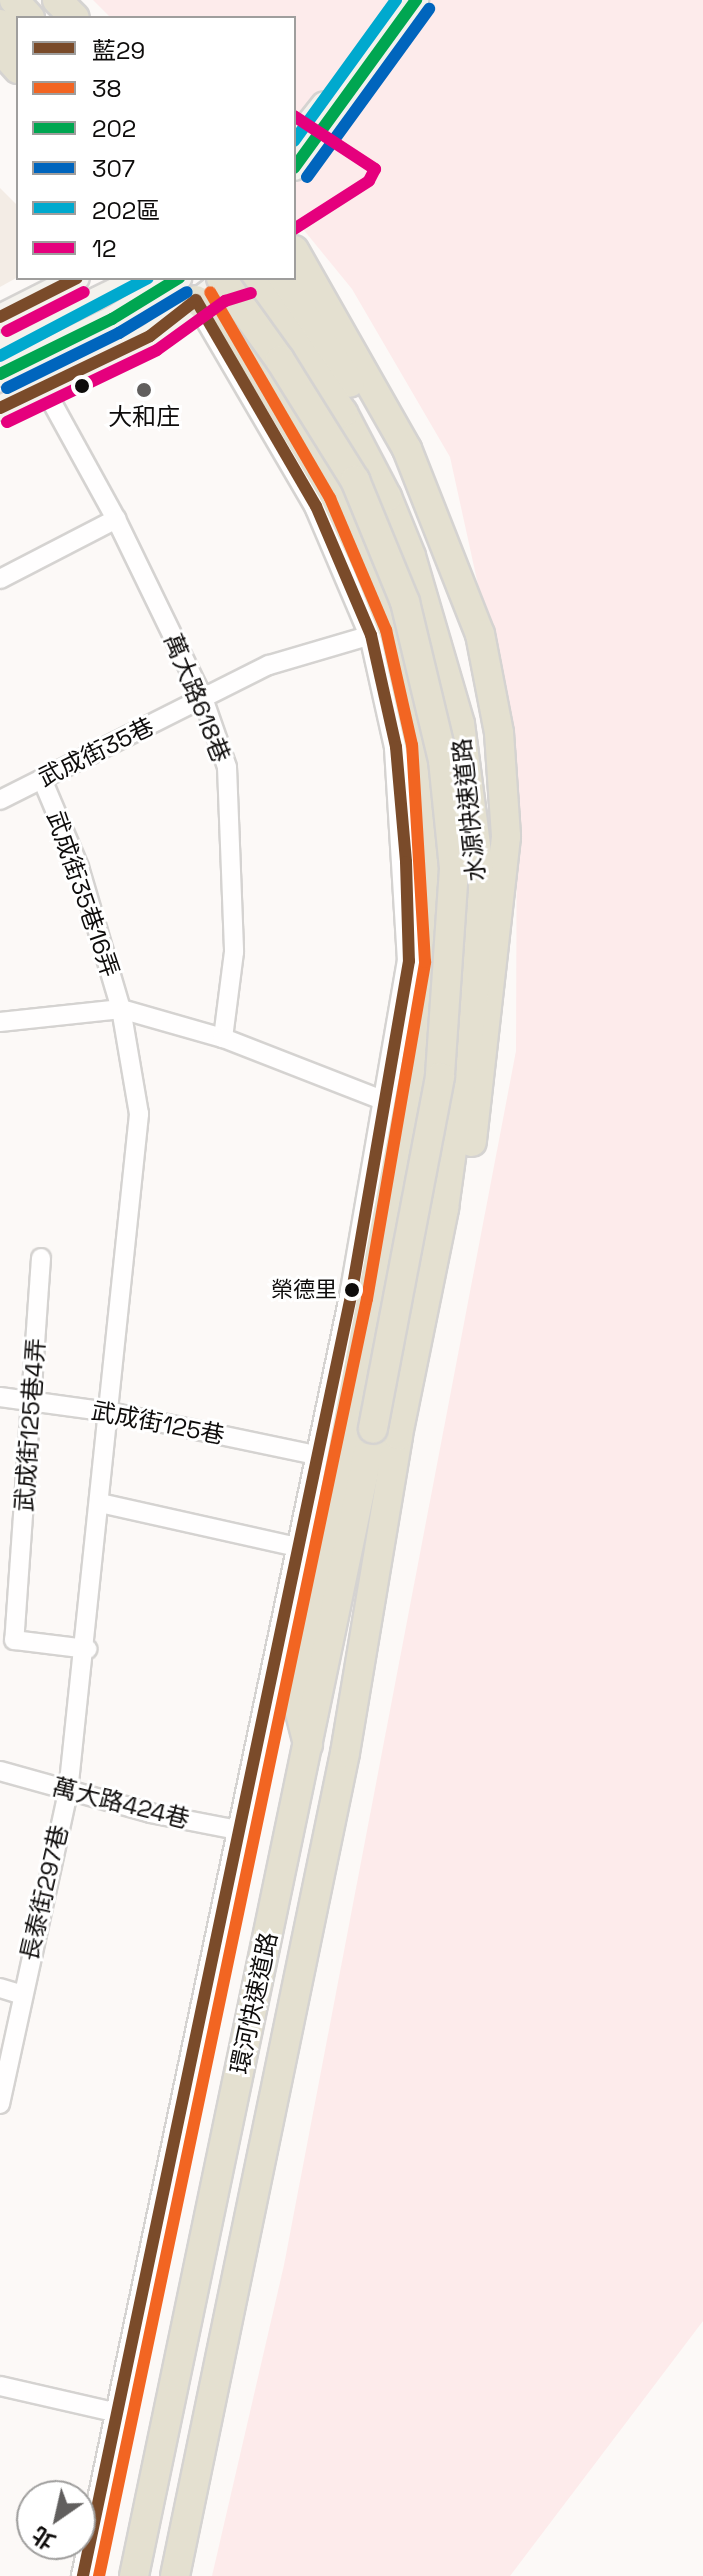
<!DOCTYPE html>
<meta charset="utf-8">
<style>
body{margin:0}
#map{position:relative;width:703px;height:2576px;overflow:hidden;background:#fcf9f7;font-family:"Space Grotesk","Noto Sans TC",sans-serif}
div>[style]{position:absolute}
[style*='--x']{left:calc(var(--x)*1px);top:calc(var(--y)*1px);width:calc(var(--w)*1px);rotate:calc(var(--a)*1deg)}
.built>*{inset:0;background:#f3ece5}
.green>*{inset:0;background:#fdebeb}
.roads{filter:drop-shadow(2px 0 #d5d3d1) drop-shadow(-2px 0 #d5d3d1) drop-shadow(0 2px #d5d3d1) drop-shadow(0 -2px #d5d3d1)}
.minor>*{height:18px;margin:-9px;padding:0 9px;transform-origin:9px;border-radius:9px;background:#fffefe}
.tertiary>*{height:22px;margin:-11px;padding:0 11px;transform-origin:11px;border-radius:11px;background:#fffefe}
.secondary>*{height:24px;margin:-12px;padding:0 12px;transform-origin:12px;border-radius:12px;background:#f4f2ed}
.trunk>*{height:28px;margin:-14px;padding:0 14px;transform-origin:14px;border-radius:14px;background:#e4e0d0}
.bridges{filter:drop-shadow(2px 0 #d5d3d1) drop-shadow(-2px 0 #d5d3d1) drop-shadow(0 2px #d5d3d1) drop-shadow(0 -2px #d5d3d1)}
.secondary-bridge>*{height:24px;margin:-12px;padding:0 12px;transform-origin:12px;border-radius:12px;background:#f4f2ed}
.trunk-bridge>*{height:28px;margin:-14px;padding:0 14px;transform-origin:14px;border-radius:14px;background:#e4e0d0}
.bus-1>*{height:12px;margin:-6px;padding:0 6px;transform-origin:6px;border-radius:6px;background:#7a4b2a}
.bus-2>*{height:12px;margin:-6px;padding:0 6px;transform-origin:6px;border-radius:6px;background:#f26522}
.bus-3>*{height:12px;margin:-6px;padding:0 6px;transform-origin:6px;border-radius:6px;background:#00a651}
.bus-4>*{height:12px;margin:-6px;padding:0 6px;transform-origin:6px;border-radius:6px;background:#0065bd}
.bus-5>*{height:12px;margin:-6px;padding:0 6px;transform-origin:6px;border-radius:6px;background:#00a9ce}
.bus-6>*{height:12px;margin:-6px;padding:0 6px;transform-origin:6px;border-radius:6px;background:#e5007d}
.dots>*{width:22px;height:22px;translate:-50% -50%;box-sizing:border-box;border:4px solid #fff;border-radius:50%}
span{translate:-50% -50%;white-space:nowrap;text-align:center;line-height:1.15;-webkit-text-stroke:6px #fff;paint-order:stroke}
.bus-label{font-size:22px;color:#0e0c0b}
.right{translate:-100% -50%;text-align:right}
.poi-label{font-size:24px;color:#0e0c0b}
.street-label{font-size:24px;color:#0e0c0b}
.legend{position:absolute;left:16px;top:16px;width:280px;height:264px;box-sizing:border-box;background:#fff;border:2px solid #9f9e9d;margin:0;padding:10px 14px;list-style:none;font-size:24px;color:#0e0c0b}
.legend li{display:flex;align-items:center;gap:16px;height:40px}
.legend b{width:40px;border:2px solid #9f9e9d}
.north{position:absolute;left:16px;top:2480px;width:80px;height:80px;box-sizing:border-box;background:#fff;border:2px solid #9f9e9d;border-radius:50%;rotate:214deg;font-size:22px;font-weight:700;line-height:32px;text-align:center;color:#0e0c0b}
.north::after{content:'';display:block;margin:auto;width:28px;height:36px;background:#615f5e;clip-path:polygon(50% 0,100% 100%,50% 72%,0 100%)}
</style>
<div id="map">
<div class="built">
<i style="clip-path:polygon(0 188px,18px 206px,18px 277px,0 287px)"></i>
</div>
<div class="green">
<i style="clip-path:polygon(93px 0,703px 0,703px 2321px,510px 2576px,212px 2576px,284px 2265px,516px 1051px,517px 763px,450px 457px,352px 289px,294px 218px,294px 18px,111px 18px)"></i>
</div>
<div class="roads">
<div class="minor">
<i style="--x:44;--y:388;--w:149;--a:61.2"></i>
<i style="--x:116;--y:519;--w:199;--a:64.1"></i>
<i style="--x:203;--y:698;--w:73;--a:70.8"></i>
<i style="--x:227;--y:767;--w:185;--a:87.8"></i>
<i style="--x:234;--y:952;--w:87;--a:97.3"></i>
<i style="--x:0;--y:579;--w:131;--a:-27.3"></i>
<i style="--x:0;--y:800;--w:301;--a:-26.7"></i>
<i style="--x:269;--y:665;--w:106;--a:-16.4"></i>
<i style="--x:0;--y:1022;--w:122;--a:-6.1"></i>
<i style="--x:121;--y:1009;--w:106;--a:15.9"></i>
<i style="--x:223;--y:1038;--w:176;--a:21.3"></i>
<i style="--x:41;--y:1258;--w:383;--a:94"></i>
<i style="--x:14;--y:1640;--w:74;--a:7"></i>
<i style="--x:0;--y:1397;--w:111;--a:7.8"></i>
<i style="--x:110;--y:1412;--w:210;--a:11.8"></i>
<i style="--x:100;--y:1503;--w:202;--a:12.6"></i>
<i style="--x:0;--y:1771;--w:156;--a:15.6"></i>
<i style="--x:150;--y:1813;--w:95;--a:11"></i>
<i style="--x:0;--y:1988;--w:21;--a:17"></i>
<i style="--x:0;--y:2104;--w:319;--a:-77.7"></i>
<i style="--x:68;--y:1792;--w:682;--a:-84.02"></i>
<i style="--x:139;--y:1114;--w:107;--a:-99.7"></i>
<i style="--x:121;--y:1009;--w:148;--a:-106.5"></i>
<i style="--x:79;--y:867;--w:95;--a:-112.8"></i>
<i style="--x:0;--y:2386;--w:121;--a:12.9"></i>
</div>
<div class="tertiary">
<i style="--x:83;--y:2576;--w:1308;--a:-78.17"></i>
<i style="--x:351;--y:1296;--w:340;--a:-80.2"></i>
<i style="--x:409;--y:961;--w:214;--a:-93.5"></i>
<i style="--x:396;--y:747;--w:115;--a:-102.6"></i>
<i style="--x:371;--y:635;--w:140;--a:-113.1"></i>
<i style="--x:316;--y:506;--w:238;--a:-120.3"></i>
</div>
<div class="secondary">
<i style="--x:294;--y:142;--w:48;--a:-51.7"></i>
<i style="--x:294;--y:168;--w:208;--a:-54"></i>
<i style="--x:0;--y:317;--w:86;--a:-26.9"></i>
<i style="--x:0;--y:347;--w:157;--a:-26.1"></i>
<i style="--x:0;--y:408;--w:166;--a:-25.6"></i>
<i style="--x:150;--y:336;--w:79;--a:-36.7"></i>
<i style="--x:213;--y:289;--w:29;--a:-18"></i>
</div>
<div class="trunk">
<i style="--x:14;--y:0;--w:24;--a:48"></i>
<i style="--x:57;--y:0;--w:25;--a:45"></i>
<i style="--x:0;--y:24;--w:27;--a:48"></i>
<i style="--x:0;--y:49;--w:27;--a:48"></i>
<i style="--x:294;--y:250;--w:229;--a:60.4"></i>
<i style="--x:407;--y:449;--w:199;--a:68.5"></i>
<i style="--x:480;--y:634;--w:101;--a:79.1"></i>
<i style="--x:499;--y:733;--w:104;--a:86.1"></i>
<i style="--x:506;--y:837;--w:307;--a:96.4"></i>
<i style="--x:278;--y:278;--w:127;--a:55.6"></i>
<i style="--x:196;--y:300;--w:34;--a:37"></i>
<i style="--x:223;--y:320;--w:61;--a:53.7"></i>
<i style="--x:259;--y:369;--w:144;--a:59.2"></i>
<i style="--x:333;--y:493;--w:75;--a:64.8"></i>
<i style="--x:365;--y:561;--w:78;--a:68.1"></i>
<i style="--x:394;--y:633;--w:132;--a:77.3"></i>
<i style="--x:423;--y:762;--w:104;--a:83.9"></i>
<i style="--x:434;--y:865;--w:108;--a:90.5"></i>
<i style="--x:433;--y:973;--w:737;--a:100.72"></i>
<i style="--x:296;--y:1697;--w:49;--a:75.7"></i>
<i style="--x:134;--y:2576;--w:1172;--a:-78.23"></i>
<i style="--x:175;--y:2576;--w:840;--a:-78.33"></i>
<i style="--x:345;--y:1753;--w:322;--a:-80.5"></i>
<i style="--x:398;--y:1435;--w:232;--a:-78.5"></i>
<i style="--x:444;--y:1208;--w:217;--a:-82.1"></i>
<i style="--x:474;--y:993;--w:125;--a:-87.7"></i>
<i style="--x:479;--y:868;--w:145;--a:-97.5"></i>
<i style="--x:460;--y:724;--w:175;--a:-106.3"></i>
<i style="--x:411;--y:556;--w:64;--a:-112.1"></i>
<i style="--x:387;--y:497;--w:95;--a:-117.6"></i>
<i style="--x:343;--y:413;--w:164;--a:-124.6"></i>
</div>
</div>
<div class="bridges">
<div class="secondary-bridge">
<i style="--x:0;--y:374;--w:125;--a:-26.2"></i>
<i style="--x:112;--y:319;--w:79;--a:-31.5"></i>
</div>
<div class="trunk-bridge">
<i style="--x:221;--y:278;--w:101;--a:54.3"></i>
<i style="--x:280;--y:360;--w:142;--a:58"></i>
<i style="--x:355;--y:480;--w:132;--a:67.7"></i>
<i style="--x:405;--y:602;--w:163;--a:76.5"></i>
<i style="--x:443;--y:760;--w:110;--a:84.2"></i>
<i style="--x:454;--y:869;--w:208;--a:93.9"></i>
<i style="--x:440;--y:1077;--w:358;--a:100.8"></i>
</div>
</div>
<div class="bus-1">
<i style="--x:0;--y:317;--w:86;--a:-26.9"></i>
<i style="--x:0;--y:408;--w:166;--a:-25.6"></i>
<i style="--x:150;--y:336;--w:58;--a:-38"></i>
<i style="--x:196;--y:300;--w:238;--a:59.8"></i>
<i style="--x:316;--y:506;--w:140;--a:66.9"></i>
<i style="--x:371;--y:635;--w:115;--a:77.4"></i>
<i style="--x:396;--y:747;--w:115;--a:85"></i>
<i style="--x:406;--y:862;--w:99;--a:88.3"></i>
<i style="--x:409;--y:961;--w:340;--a:99.8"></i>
<i style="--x:351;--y:1296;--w:1308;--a:101.83"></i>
</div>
<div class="bus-2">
<i style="--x:99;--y:2576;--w:1305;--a:-78.15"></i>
<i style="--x:367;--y:1299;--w:342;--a:-80.2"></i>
<i style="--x:425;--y:962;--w:217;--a:-93.4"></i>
<i style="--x:412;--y:745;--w:118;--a:-102.7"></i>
<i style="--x:386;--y:630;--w:143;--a:-113"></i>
<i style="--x:330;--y:498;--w:238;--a:-120.2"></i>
</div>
<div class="bus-3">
<i style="--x:294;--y:168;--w:208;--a:-54"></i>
<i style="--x:0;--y:374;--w:125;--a:-26.2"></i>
<i style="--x:112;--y:319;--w:79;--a:-31.5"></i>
</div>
<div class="bus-4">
<i style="--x:307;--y:177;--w:208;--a:-54"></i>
<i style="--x:7;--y:388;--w:125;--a:-26.2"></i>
<i style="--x:119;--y:333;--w:79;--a:-31.1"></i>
</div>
<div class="bus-5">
<i style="--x:294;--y:141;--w:174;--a:-54.1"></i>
<i style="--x:0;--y:356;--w:167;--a:-27.8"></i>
</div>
<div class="bus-6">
<i style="--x:294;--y:116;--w:97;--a:33.2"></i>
<i style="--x:375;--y:169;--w:13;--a:117"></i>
<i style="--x:369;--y:181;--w:89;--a:147.4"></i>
<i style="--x:7;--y:331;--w:86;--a:-26.9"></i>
<i style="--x:7;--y:422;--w:166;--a:-25.6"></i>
<i style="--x:157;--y:350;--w:84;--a:-35.8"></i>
<i style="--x:225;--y:301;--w:27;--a:-17"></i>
</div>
<div class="dots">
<i style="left:82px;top:386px;background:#0e0c0b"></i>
<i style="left:144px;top:390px;background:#615f5e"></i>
<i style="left:352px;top:1290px;background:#0e0c0b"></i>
</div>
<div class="bus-label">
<span class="right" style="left:337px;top:1290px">榮德里</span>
</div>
<div class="poi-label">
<span style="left:144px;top:417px">大和庄</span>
</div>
<div class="street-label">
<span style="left:197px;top:698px;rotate:68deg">萬大路618巷</span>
<span style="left:96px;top:752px;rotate:-26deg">武成街35巷</span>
<span style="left:469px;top:810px;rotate:-96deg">水源快速道路</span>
<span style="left:83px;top:894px;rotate:71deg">武成街35巷16弄</span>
<span style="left:158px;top:1423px;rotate:11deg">武成街125巷</span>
<span style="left:30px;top:1425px;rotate:-86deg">武成街125巷4弄</span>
<span style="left:121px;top:1803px;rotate:14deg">萬大路424巷</span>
<span style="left:44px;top:1893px;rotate:-77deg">長泰街297巷</span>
<span style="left:254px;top:2003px;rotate:-78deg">環河快速道路</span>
</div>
<ul class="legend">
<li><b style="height:10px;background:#7a4b2a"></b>藍29</li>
<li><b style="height:10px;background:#f26522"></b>38</li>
<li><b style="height:10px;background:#00a651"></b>202</li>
<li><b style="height:10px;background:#0065bd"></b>307</li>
<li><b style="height:10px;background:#00a9ce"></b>202區</li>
<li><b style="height:10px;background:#e5007d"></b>12</li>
</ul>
<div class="north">北</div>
</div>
